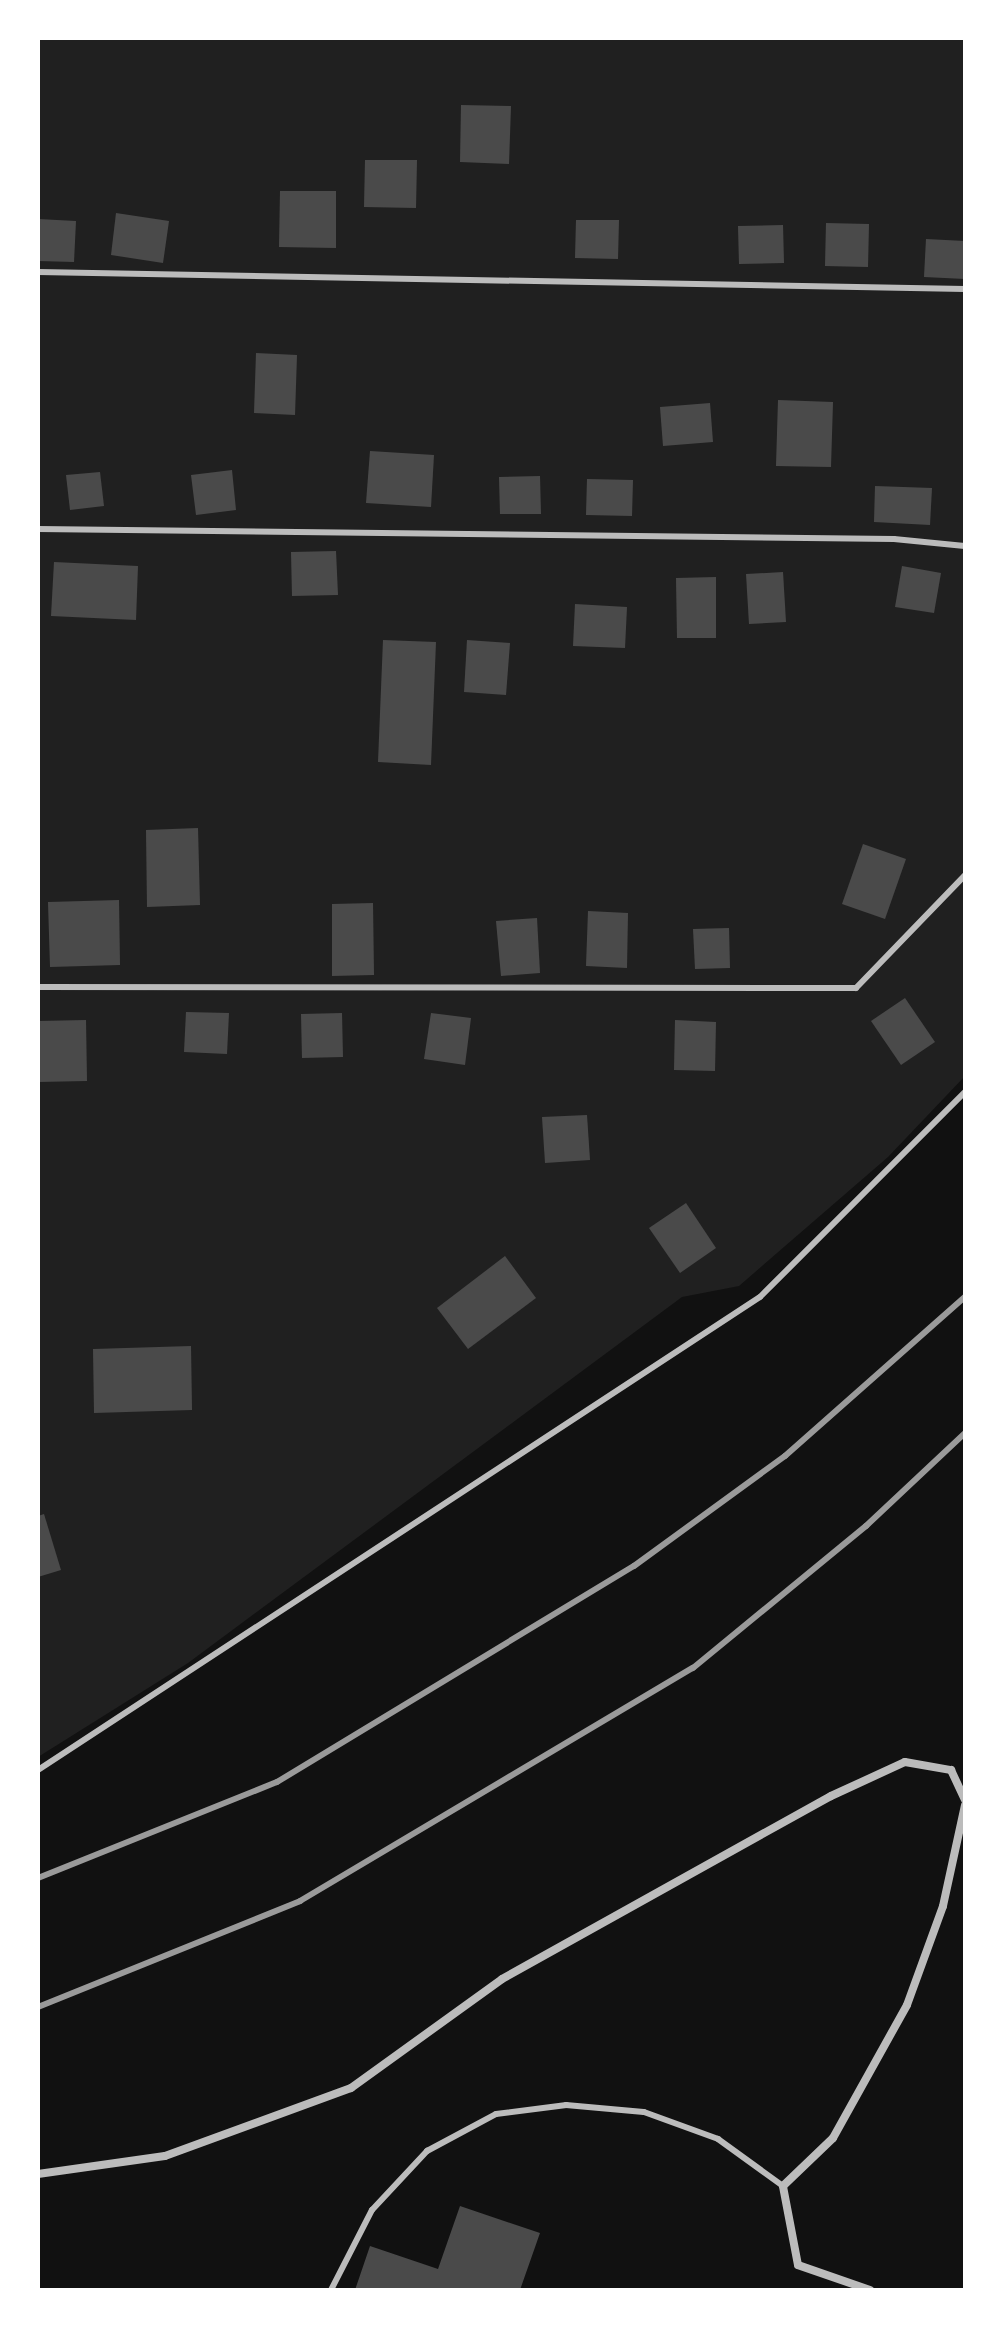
<!DOCTYPE html>
<style>
body{margin:0}
#map{position:relative;width:1003px;height:2328px;overflow:hidden;background:#111;font-family:"PT Sans Narrow",sans-serif}
div>[style]{position:absolute}
[style*='--x']{left:calc(var(--x)*1px);top:calc(var(--y)*1px);width:calc(var(--w)*1px);rotate:calc(var(--a)*1deg)}
.green>*{inset:0;background:#202020}
.building>*{inset:0;background:#4a4a4a}
.service>*{height:6px;margin:-3px;padding:0 3px;transform-origin:3px;border-radius:3px;background:#bcbcbc}
.minor>*{height:8px;margin:-4px;padding:0 4px;transform-origin:4px;border-radius:4px;background:#bcbcbc}
.rail>*{height:6px;margin:-3px;padding:0 3px;transform-origin:3px;border-radius:3px;background:#9a9a9a}
span{translate:-50% -50%;white-space:nowrap;text-align:center;line-height:1.15;-webkit-text-stroke:8px #fff;paint-order:stroke}
.frame{position:absolute;inset:0;border:40px solid #fff;pointer-events:none}
</style>
<div id="map">
<div class="green">
<i style="clip-path:polygon(38px 38px,965px 38px,965px 1076px,888px 1157px,739px 1286px,682px 1297px,188px 1663px,38px 1757px)"></i>
</div>
<div class="building">
<i style="clip-path:polygon(461px 105px,511px 106px,509px 164px,460px 162px)"></i>
<i style="clip-path:polygon(365px 160px,417px 160px,416px 208px,364px 207px)"></i>
<i style="clip-path:polygon(280px 191px,336px 191px,336px 248px,279px 247px)"></i>
<i style="clip-path:polygon(116px 213px,169px 221px,163px 263px,111px 255px)"></i>
<i style="clip-path:polygon(38px 219px,76px 221px,74px 262px,38px 261px)"></i>
<i style="clip-path:polygon(576px 220px,619px 220px,618px 259px,575px 258px)"></i>
<i style="clip-path:polygon(826px 223px,869px 224px,868px 267px,825px 266px)"></i>
<i style="clip-path:polygon(783px 225px,784px 263px,739px 264px,738px 226px)"></i>
<i style="clip-path:polygon(926px 239px,965px 241px,965px 279px,924px 277px)"></i>
<i style="clip-path:polygon(256px 353px,297px 355px,295px 415px,254px 413px)"></i>
<i style="clip-path:polygon(778px 400px,833px 402px,831px 467px,776px 466px)"></i>
<i style="clip-path:polygon(710px 403px,713px 442px,663px 446px,660px 407px)"></i>
<i style="clip-path:polygon(370px 451px,434px 455px,431px 507px,366px 503px)"></i>
<i style="clip-path:polygon(232px 470px,236px 510px,196px 515px,191px 475px)"></i>
<i style="clip-path:polygon(100px 472px,104px 506px,70px 510px,66px 475px)"></i>
<i style="clip-path:polygon(540px 476px,541px 514px,500px 514px,499px 477px)"></i>
<i style="clip-path:polygon(587px 479px,633px 480px,632px 516px,586px 515px)"></i>
<i style="clip-path:polygon(875px 486px,932px 488px,930px 525px,874px 522px)"></i>
<i style="clip-path:polygon(336px 551px,338px 595px,292px 596px,291px 552px)"></i>
<i style="clip-path:polygon(54px 562px,138px 566px,136px 620px,51px 616px)"></i>
<i style="clip-path:polygon(902px 566px,941px 573px,934px 613px,895px 607px)"></i>
<i style="clip-path:polygon(783px 572px,786px 622px,749px 624px,746px 574px)"></i>
<i style="clip-path:polygon(716px 577px,716px 638px,677px 638px,676px 578px)"></i>
<i style="clip-path:polygon(575px 604px,627px 607px,625px 648px,573px 646px)"></i>
<i style="clip-path:polygon(383px 640px,436px 642px,431px 765px,378px 762px)"></i>
<i style="clip-path:polygon(467px 640px,510px 643px,506px 695px,464px 692px)"></i>
<i style="clip-path:polygon(198px 828px,200px 905px,147px 907px,146px 830px)"></i>
<i style="clip-path:polygon(863px 844px,906px 859px,885px 919px,842px 904px)"></i>
<i style="clip-path:polygon(119px 900px,120px 965px,50px 967px,48px 902px)"></i>
<i style="clip-path:polygon(373px 903px,374px 975px,332px 976px,332px 904px)"></i>
<i style="clip-path:polygon(588px 911px,628px 913px,627px 968px,586px 966px)"></i>
<i style="clip-path:polygon(537px 918px,540px 973px,501px 976px,496px 921px)"></i>
<i style="clip-path:polygon(729px 928px,730px 968px,695px 969px,693px 929px)"></i>
<i style="clip-path:polygon(905px 998px,935px 1042px,901px 1065px,871px 1021px)"></i>
<i style="clip-path:polygon(186px 1012px,229px 1013px,227px 1054px,184px 1052px)"></i>
<i style="clip-path:polygon(342px 1013px,343px 1057px,302px 1058px,301px 1014px)"></i>
<i style="clip-path:polygon(431px 1013px,471px 1018px,465px 1065px,424px 1059px)"></i>
<i style="clip-path:polygon(86px 1020px,87px 1081px,38px 1082px,38px 1021px)"></i>
<i style="clip-path:polygon(675px 1020px,716px 1022px,715px 1071px,674px 1070px)"></i>
<i style="clip-path:polygon(587px 1115px,590px 1160px,545px 1163px,542px 1117px)"></i>
<i style="clip-path:polygon(686px 1203px,716px 1248px,680px 1273px,649px 1228px)"></i>
<i style="clip-path:polygon(505px 1256px,536px 1298px,468px 1349px,437px 1308px)"></i>
<i style="clip-path:polygon(191px 1346px,192px 1410px,94px 1413px,93px 1349px)"></i>
<i style="clip-path:polygon(44px 1514px,61px 1570px,38px 1577px,38px 1516px)"></i>
<i style="clip-path:polygon(460px 2206px,540px 2233px,520px 2290px,355px 2290px,370px 2246px,438px 2269px)"></i>
</div>
<div class="service">
<i style="--x:38;--y:272;--w:927;--a:1.05"></i>
<i style="--x:38;--y:529;--w:856;--a:0.67"></i>
<i style="--x:894;--y:539;--w:71;--a:5.6"></i>
<i style="--x:38;--y:987;--w:818;--a:0.07"></i>
<i style="--x:856;--y:988;--w:157;--a:-46"></i>
<i style="--x:38;--y:1770;--w:863;--a:-33.23"></i>
<i style="--x:760;--y:1297;--w:290;--a:-45"></i>
<i style="--x:331;--y:2290;--w:90;--a:-62.9"></i>
<i style="--x:372;--y:2210;--w:81;--a:-47"></i>
<i style="--x:427;--y:2151;--w:78;--a:-28.2"></i>
<i style="--x:496;--y:2114;--w:71;--a:-7.3"></i>
<i style="--x:566;--y:2105;--w:78;--a:5.1"></i>
<i style="--x:644;--y:2112;--w:79;--a:20"></i>
<i style="--x:718;--y:2139;--w:80;--a:35.9"></i>
</div>
<div class="minor">
<i style="--x:38;--y:2174;--w:128;--a:-8.1"></i>
<i style="--x:165;--y:2156;--w:198;--a:-20.1"></i>
<i style="--x:351;--y:2088;--w:186;--a:-35.8"></i>
<i style="--x:502;--y:1979;--w:376;--a:-29.1"></i>
<i style="--x:831;--y:1796;--w:81;--a:-24.7"></i>
<i style="--x:905;--y:1762;--w:47;--a:9.9"></i>
<i style="--x:951;--y:1770;--w:33;--a:65"></i>
<i style="--x:870;--y:2290;--w:76;--a:-160.9"></i>
<i style="--x:798;--y:2265;--w:80;--a:-100.8"></i>
<i style="--x:783;--y:2186;--w:69;--a:-43.8"></i>
<i style="--x:833;--y:2138;--w:152;--a:-60.9"></i>
<i style="--x:907;--y:2005;--w:105;--a:-70"></i>
<i style="--x:943;--y:1906;--w:103;--a:-77.7"></i>
</div>
<div class="rail">
<i style="--x:38;--y:1878;--w:258;--a:-21.9"></i>
<i style="--x:277;--y:1782;--w:417;--a:-31.2"></i>
<i style="--x:634;--y:1566;--w:187;--a:-36.1"></i>
<i style="--x:785;--y:1456;--w:240;--a:-41.5"></i>
<i style="--x:38;--y:2007;--w:283;--a:-22"></i>
<i style="--x:300;--y:1901;--w:457;--a:-30.7"></i>
<i style="--x:693;--y:1668;--w:224;--a:-39.4"></i>
<i style="--x:866;--y:1526;--w:136;--a:-43.2"></i>
</div>
<div class="frame"></div>
</div>
